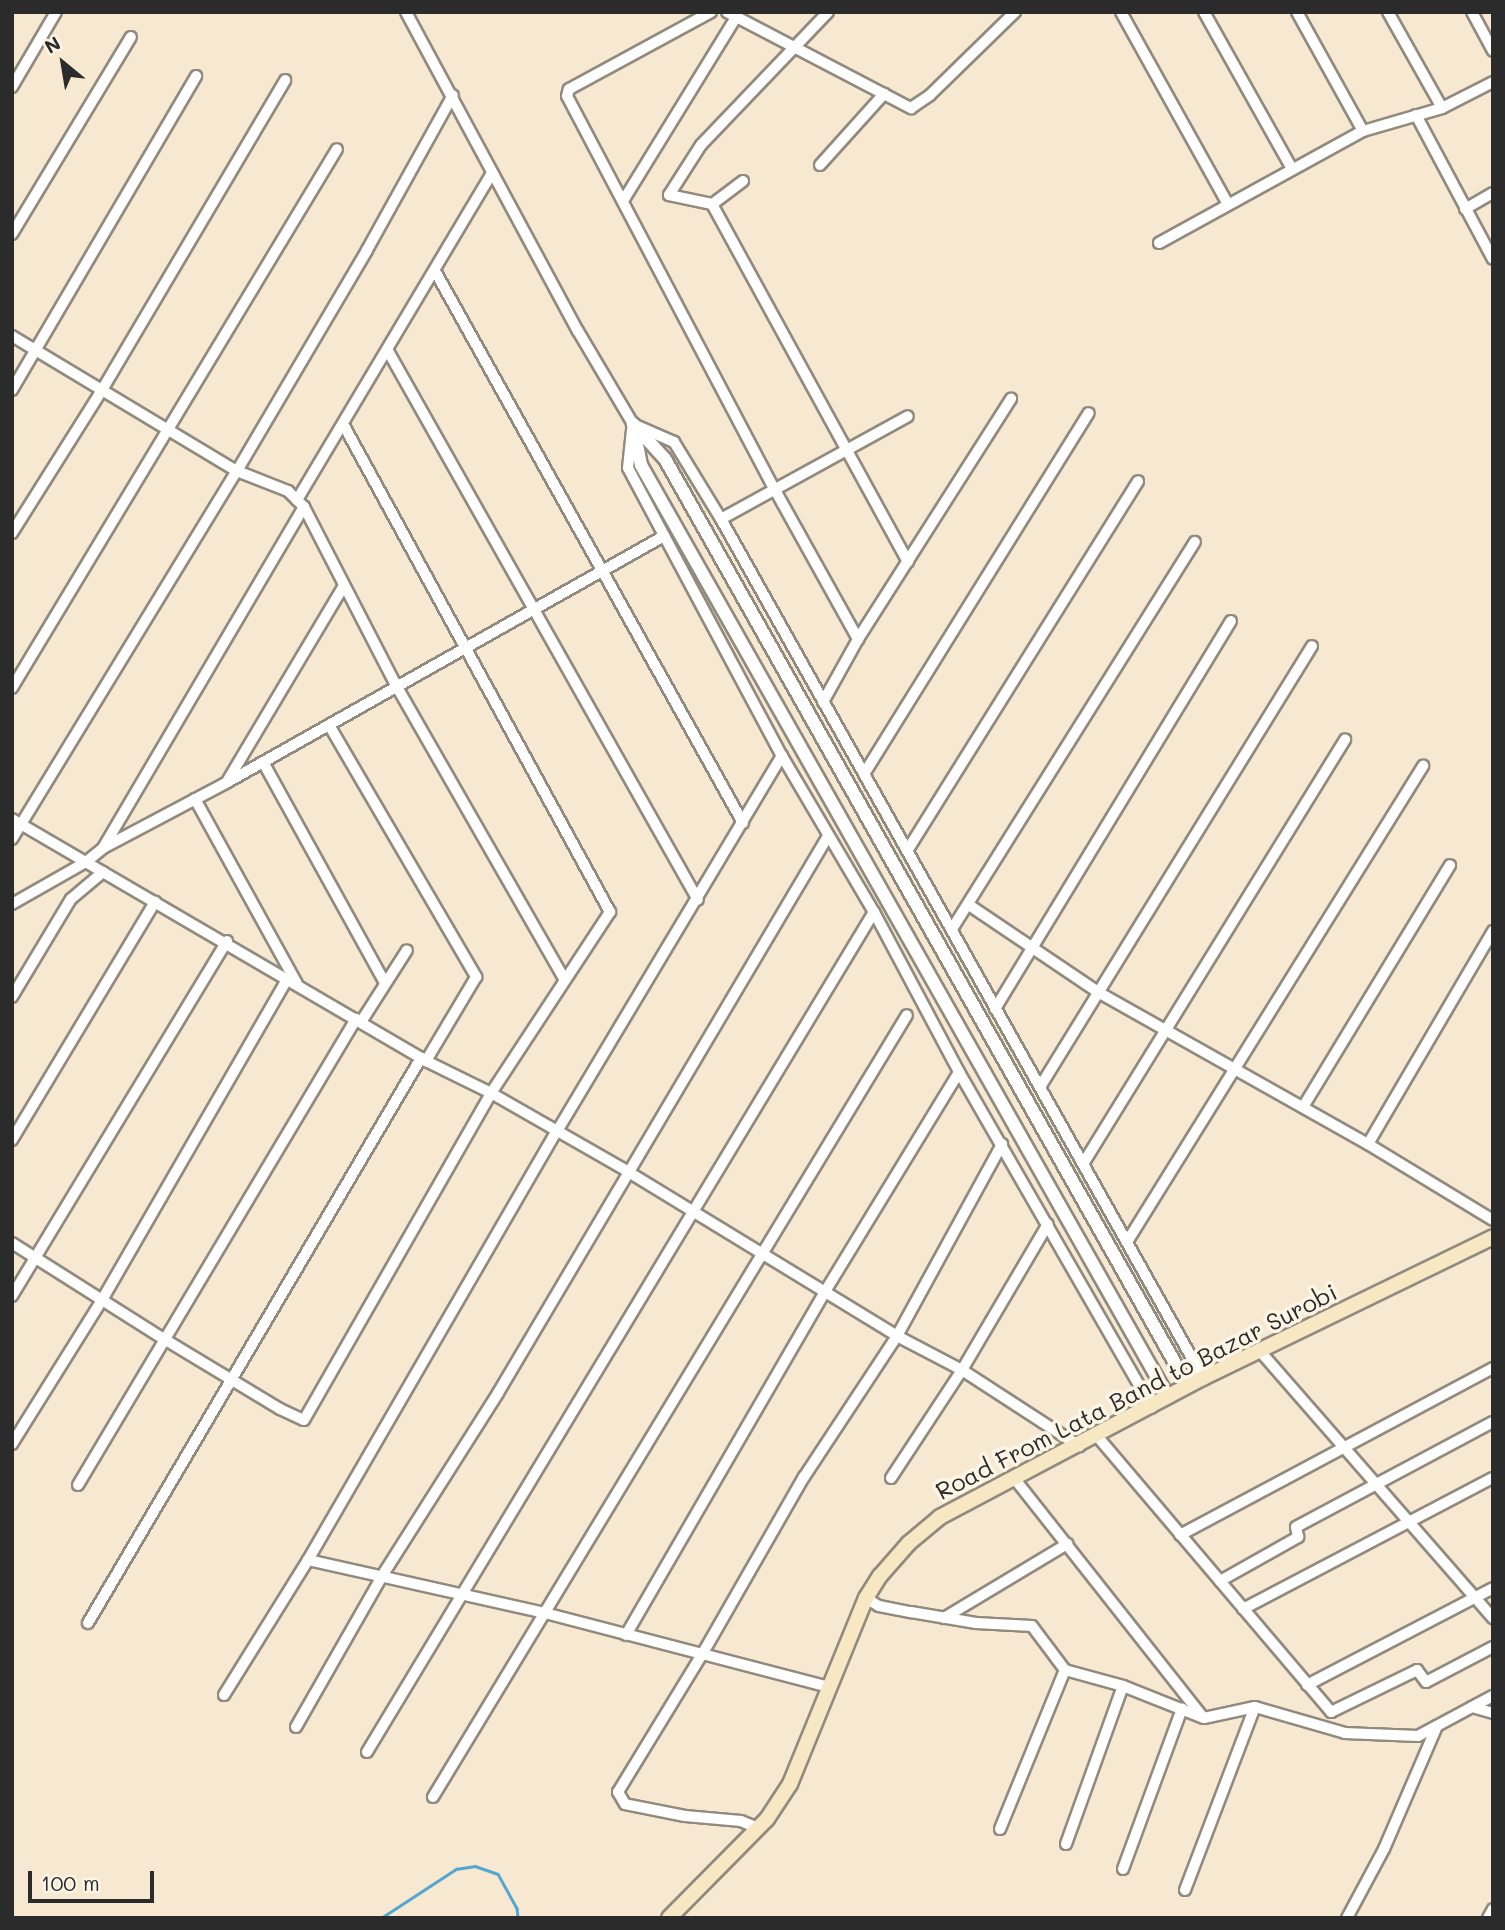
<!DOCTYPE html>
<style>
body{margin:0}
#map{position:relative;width:1505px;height:1930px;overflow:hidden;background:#f7e9d1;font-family:Mali,sans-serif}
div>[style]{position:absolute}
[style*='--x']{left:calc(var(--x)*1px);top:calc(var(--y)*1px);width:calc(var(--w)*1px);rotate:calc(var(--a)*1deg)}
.stream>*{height:2.5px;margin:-1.25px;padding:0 1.25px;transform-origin:1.25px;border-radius:1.25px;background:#53a6cf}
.roads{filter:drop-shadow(2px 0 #918a7e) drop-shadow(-2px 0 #918a7e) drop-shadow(0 2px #918a7e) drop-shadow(0 -2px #918a7e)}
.minor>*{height:10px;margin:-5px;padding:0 5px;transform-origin:5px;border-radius:5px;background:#fff}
.tertiary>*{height:12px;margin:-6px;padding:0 6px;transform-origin:6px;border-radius:6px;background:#fff}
.secondary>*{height:14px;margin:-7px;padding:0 7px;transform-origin:7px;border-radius:7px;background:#f7e8c3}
span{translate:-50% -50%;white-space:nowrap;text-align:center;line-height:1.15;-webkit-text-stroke:7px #fcf5e5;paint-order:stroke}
.street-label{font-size:24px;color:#2b2b2b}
.frame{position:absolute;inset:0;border:14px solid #2b2b2b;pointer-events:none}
.north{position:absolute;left:28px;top:28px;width:70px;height:70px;-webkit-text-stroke:5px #fcf5e5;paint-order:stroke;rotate:330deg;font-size:19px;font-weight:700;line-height:28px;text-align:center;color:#2b2b2b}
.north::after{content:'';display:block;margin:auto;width:24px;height:32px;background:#2b2b2b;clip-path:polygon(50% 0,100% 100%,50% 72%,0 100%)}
.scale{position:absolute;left:28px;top:1871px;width:126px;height:32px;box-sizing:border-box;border:4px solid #2b2b2b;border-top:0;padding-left:9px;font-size:21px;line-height:24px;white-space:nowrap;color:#2b2b2b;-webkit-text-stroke:5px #fcf5e5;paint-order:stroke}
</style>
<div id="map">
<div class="stream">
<i style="--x:381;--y:1918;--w:90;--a:-33.2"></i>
<i style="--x:456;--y:1869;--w:19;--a:-9"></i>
<i style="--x:475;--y:1866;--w:24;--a:19"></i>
<i style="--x:498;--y:1874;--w:39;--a:61"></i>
<i style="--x:517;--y:1908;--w:10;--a:84"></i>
</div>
<div class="roads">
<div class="minor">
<i style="--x:406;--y:12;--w:362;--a:61.7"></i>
<i style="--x:578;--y:331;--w:108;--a:59.4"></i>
<i style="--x:633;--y:424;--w:45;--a:23.7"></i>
<i style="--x:674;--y:442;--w:90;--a:58.6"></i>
<i style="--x:721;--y:519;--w:985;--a:60.7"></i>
<i style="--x:711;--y:12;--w:162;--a:151.5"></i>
<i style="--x:569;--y:89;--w:7;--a:106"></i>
<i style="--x:567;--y:96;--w:446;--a:62.2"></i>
<i style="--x:775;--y:490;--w:171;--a:60.9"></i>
<i style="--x:727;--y:12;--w:208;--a:27.6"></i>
<i style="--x:911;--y:108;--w:23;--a:-34"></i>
<i style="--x:930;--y:95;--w:119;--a:-44.3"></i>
<i style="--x:1121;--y:12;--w:220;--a:60.9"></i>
<i style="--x:1204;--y:12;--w:180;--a:60.7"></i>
<i style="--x:1297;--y:12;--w:136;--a:61"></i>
<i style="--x:1388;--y:12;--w:110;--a:60.6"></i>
<i style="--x:1472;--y:12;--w:44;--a:61.7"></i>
<i style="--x:12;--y:87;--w:87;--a:-59.6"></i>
<i style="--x:1416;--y:115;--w:163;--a:61.9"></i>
<i style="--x:820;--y:165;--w:96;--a:-48"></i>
<i style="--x:743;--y:181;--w:39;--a:143"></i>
<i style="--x:712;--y:204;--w:44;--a:-168.2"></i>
<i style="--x:669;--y:195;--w:59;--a:-57.4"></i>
<i style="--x:701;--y:145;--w:184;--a:-46.3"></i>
<i style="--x:623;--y:201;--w:216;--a:-58.4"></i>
<i style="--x:712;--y:204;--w:408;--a:61.3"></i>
<i style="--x:1465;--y:209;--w:32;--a:-30"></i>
<i style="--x:12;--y:234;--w:230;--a:-58.9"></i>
<i style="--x:1159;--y:243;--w:233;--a:-28.8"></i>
<i style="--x:1363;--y:131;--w:82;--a:-16.2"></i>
<i style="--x:1442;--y:108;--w:57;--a:-27"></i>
<i style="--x:435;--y:271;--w:632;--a:60.84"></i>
<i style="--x:12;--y:336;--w:262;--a:31"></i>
<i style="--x:237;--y:471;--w:55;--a:21.4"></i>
<i style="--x:288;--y:491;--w:23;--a:45"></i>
<i style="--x:304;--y:507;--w:203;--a:62.7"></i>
<i style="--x:397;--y:687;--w:336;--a:60.2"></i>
<i style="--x:388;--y:351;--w:630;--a:60.55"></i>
<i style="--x:12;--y:390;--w:364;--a:-59.6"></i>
<i style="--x:632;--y:430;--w:38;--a:96"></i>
<i style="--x:628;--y:468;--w:327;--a:61.9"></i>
<i style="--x:782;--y:756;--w:181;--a:59.5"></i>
<i style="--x:874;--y:912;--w:181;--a:62"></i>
<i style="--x:959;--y:1072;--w:387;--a:60.1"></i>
<i style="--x:297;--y:500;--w:381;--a:-59.2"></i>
<i style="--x:721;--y:519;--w:213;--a:-28.8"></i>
<i style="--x:12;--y:533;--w:169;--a:-57.8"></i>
<i style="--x:102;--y:390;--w:360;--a:-59.4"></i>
<i style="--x:12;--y:688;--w:629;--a:-58.91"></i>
<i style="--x:823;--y:702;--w:72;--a:-60.9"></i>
<i style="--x:858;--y:639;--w:285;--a:-57.5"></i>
<i style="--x:329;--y:725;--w:292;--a:59.7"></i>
<i style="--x:476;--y:977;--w:98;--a:120.8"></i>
<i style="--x:263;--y:762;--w:252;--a:61.1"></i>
<i style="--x:864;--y:774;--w:425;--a:-58.1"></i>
<i style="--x:228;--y:780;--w:225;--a:-59.2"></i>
<i style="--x:195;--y:799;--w:211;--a:61.1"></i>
<i style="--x:12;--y:819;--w:480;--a:30.3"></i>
<i style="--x:426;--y:1061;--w:72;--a:26.2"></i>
<i style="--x:491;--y:1093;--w:157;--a:29.8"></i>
<i style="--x:627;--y:1171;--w:316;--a:31.4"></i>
<i style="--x:897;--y:1336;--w:73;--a:27.6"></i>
<i style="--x:962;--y:1370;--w:140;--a:33"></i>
<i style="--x:12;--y:839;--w:431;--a:-58.6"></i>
<i style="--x:237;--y:471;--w:256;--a:-59.5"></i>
<i style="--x:367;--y:250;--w:177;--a:-61"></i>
<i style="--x:103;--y:848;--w:396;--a:-59.5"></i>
<i style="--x:907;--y:851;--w:436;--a:-58"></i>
<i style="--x:12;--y:904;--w:85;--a:-29.6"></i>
<i style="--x:86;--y:862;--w:22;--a:-39"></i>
<i style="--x:103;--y:848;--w:139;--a:-27.9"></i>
<i style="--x:226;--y:783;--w:503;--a:-29.42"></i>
<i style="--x:969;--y:905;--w:156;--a:34"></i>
<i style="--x:1098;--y:992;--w:310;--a:29.4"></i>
<i style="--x:1368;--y:1144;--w:146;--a:31.3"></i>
<i style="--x:952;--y:929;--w:457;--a:-57.9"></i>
<i style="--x:12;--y:997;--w:114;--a:-59"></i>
<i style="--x:71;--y:899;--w:42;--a:-40.2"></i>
<i style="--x:995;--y:1009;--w:454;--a:-58.7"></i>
<i style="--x:361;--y:1022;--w:85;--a:-57.4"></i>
<i style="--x:1040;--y:1087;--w:518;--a:-58.33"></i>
<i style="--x:1303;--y:1107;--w:283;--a:-58.7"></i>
<i style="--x:12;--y:1140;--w:278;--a:-59"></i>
<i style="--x:1368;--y:1144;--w:247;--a:-59.6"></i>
<i style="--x:1083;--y:1164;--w:499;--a:-58.3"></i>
<i style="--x:1127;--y:1242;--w:561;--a:-58.12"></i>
<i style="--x:12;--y:1243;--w:180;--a:32.3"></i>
<i style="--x:164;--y:1339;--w:135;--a:31.1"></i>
<i style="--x:280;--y:1409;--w:26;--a:25"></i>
<i style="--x:304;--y:1420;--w:377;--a:-60.2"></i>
<i style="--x:491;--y:1093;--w:217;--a:-56.7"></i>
<i style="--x:610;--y:912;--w:556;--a:-118.68"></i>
<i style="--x:12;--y:1296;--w:415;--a:-58.8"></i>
<i style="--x:1259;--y:1350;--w:356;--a:48.9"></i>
<i style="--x:1097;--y:1436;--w:362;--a:49.7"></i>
<i style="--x:1331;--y:1712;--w:96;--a:-26"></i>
<i style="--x:1417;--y:1670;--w:15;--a:53"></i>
<i style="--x:1426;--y:1682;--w:76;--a:-27.6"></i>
<i style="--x:12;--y:1444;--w:170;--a:-58"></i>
<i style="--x:102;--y:1300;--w:370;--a:-60"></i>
<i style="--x:891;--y:1478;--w:129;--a:-56.7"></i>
<i style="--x:962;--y:1370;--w:169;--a:-59.5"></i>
<i style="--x:1014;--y:1478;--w:305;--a:51.7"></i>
<i style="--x:78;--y:1485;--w:543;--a:-59.18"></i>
<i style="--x:1180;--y:1535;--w:355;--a:-28.1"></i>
<i style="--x:308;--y:1560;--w:243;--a:12.6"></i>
<i style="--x:545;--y:1613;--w:293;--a:14.6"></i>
<i style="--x:1220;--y:1581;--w:90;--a:-29.4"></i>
<i style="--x:1298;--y:1537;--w:10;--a:-101"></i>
<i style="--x:1296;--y:1527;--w:223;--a:-28.1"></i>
<i style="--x:866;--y:1598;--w:15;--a:32"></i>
<i style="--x:879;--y:1606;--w:33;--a:11"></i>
<i style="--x:911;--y:1612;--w:66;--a:9.6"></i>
<i style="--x:976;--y:1623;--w:56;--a:3.1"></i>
<i style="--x:1032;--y:1626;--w:55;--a:53.1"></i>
<i style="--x:1065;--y:1670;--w:60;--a:15.4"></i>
<i style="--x:1123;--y:1686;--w:87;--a:21.6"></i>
<i style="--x:1204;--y:1718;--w:52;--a:-12.2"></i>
<i style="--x:1255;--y:1707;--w:94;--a:16.1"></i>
<i style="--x:1345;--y:1733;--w:73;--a:2.4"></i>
<i style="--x:1418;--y:1736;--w:61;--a:-28.2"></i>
<i style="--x:1472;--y:1707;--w:22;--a:16"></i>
<i style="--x:1243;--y:1609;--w:282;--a:-27.7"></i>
<i style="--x:944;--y:1618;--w:144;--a:-31"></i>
<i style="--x:88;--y:1623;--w:656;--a:-59.49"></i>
<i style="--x:626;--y:1635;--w:399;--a:-59.9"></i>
<i style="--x:826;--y:1290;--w:255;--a:-58.6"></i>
<i style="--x:1307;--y:1685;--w:210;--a:-27.5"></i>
<i style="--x:224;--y:1695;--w:159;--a:-58.1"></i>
<i style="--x:308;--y:1560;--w:494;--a:-59.9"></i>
<i style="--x:556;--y:1133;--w:440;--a:-59.1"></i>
<i style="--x:1472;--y:1707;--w:24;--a:-28"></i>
<i style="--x:296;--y:1727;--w:174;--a:-60.3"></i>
<i style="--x:382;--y:1576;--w:217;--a:-57.6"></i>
<i style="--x:498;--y:1393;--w:647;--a:-59.35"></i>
<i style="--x:367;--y:1752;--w:981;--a:-58.89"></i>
<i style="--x:433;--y:1797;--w:914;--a:-58.78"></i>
<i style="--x:758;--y:1828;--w:18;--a:-158"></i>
<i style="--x:741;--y:1821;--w:56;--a:-174.9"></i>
<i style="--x:685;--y:1816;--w:61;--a:-168.7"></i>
<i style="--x:625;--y:1804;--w:14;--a:-120"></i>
<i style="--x:618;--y:1792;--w:163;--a:-58.6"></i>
<i style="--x:703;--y:1653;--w:203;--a:-60.2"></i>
<i style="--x:804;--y:1477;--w:169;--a:-56.6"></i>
<i style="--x:897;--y:1336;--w:219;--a:-61.3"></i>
<i style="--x:1000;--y:1829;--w:172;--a:-67.8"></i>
<i style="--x:1066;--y:1844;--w:168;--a:-70.2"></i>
<i style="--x:1123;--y:1869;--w:171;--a:-69.8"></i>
<i style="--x:1185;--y:1890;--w:196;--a:-69.1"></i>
<i style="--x:1347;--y:1918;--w:78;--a:-61.8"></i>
<i style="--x:1384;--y:1849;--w:134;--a:-66.7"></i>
<i style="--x:1488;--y:1918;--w:10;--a:-61"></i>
</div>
<div class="tertiary">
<i style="--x:633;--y:424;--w:42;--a:79"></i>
<i style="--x:641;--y:465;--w:1071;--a:60.51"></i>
<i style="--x:633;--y:424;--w:47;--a:47.6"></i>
<i style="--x:665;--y:459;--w:1064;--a:60.57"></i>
</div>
<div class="secondary">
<i style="--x:669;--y:1918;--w:139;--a:-45.3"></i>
<i style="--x:767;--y:1819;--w:42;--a:-56.7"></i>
<i style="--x:790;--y:1784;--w:201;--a:-67.8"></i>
<i style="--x:866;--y:1598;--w:26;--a:-58"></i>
<i style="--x:880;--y:1576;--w:44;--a:-48.7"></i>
<i style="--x:909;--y:1543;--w:40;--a:-40"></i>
<i style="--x:940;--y:1517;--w:297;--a:-27.9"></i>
<i style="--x:1203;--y:1378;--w:322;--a:-25.9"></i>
</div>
</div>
<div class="street-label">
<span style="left:1136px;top:1391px;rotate:-27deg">Road From Lata Band to Bazar Surobi</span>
</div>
<div class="frame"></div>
<div class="north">N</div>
<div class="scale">100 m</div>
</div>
